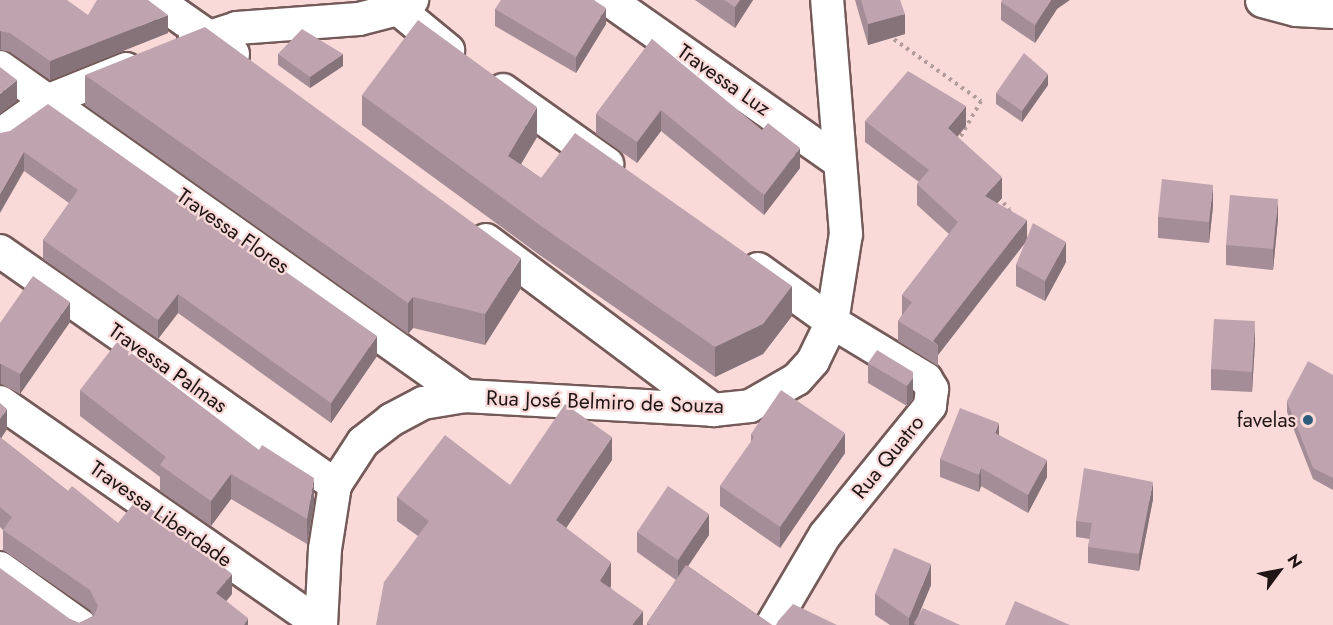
<!DOCTYPE html>
<meta charset="utf-8">
<style>
body{margin:0}
#map{position:relative;width:1333px;height:625px;overflow:hidden;background:#f9dad9;font-family:Jost,sans-serif}
div>[style]{position:absolute}
[style*='--x']{left:calc(var(--x)*1px);top:calc(var(--y)*1px);width:calc(var(--w)*1px);rotate:calc(var(--a)*1deg)}
.path>*{height:4px;margin-top:-2px;transform-origin:0;background:repeating-linear-gradient(90deg,#b49b9b 0 3px,transparent 0 7.5px)}
.roads{filter:drop-shadow(2px 0 #745a59) drop-shadow(-2px 0 #745a59) drop-shadow(0 2px #745a59) drop-shadow(0 -2px #745a59)}
.minor>*{height:32px;margin:-16px;padding:0 16px;transform-origin:16px;border-radius:16px;background:#fff}
.tertiary>*{height:33px;margin:-16.5px;padding:0 16.5px;transform-origin:16.5px;border-radius:16.5px;background:#fff}
.wall>*{inset:0;background:#a48d96}
.shaded-wall>*{inset:0;background:#86737a}
.building>*{inset:0;background:#bfa4af}
.dots>*{width:16px;height:16px;translate:-50% -50%;box-sizing:border-box;border:3px solid #f9dad9;border-radius:50%}
span{translate:-50% -50%;white-space:nowrap;text-align:center;line-height:1.15;-webkit-text-stroke:4.5px #f9dad9;paint-order:stroke}
.street-label{font-size:21px;color:#201515}
.poi-label{font-size:21px;color:#201515}
.right{translate:-100% -50%;text-align:right}
.north{position:absolute;left:1249px;top:541px;width:60px;height:60px;-webkit-text-stroke:4px #f9dad9;paint-order:stroke;rotate:58deg;font-size:16px;font-weight:700;line-height:24px;text-align:center;color:#201515}
.north::after{content:'';display:block;margin:auto;width:21px;height:27px;background:#201515;clip-path:polygon(50% 0,100% 100%,50% 72%,0 100%)}
</style>
<div id="map">
<div class="path">
<i style="--x:888;--y:35;--w:114;--a:35.4"></i>
<i style="--x:981;--y:101;--w:46;--a:119.9"></i>
<i style="--x:998;--y:198;--w:16;--a:43"></i>
<i style="--x:1010;--y:209;--w:4;--a:124"></i>
</div>
<div class="roads">
<div class="minor">
<i style="--x:156;--y:0;--w:94;--a:35"></i>
<i style="--x:609;--y:0;--w:280;--a:35.1"></i>
<i style="--x:398;--y:9;--w:65;--a:39.4"></i>
<i style="--x:194;--y:42;--w:45;--a:-18"></i>
<i style="--x:237;--y:28;--w:122;--a:-4.2"></i>
<i style="--x:359;--y:19;--w:40;--a:-14.4"></i>
<i style="--x:398;--y:9;--w:17;--a:-33"></i>
<i style="--x:0;--y:67;--w:570;--a:35.28"></i>
<i style="--x:503;--y:90;--w:128;--a:35.4"></i>
<i style="--x:0;--y:135;--w:60;--a:-35.5"></i>
<i style="--x:49;--y:100;--w:83;--a:-21.9"></i>
<i style="--x:486;--y:240;--w:284;--a:36.8"></i>
<i style="--x:0;--y:251;--w:409;--a:34.9"></i>
<i style="--x:758;--y:269;--w:91;--a:35.6"></i>
<i style="--x:832;--y:322;--w:110;--a:31.2"></i>
<i style="--x:926;--y:379;--w:12;--a:59"></i>
<i style="--x:932;--y:389;--w:17;--a:97"></i>
<i style="--x:930;--y:406;--w:166;--a:129.1"></i>
<i style="--x:825;--y:535;--w:104;--a:120.5"></i>
<i style="--x:0;--y:402;--w:391;--a:34.8"></i>
<i style="--x:0;--y:568;--w:98;--a:35.5"></i>
<i style="--x:321;--y:625;--w:76;--a:-87"></i>
<i style="--x:325;--y:549;--w:65;--a:-81.1"></i>
<i style="--x:335;--y:485;--w:51;--a:-56.9"></i>
<i style="--x:363;--y:442;--w:36;--a:-38"></i>
<i style="--x:391;--y:420;--w:36;--a:-28"></i>
<i style="--x:423;--y:403;--w:43;--a:-9.5"></i>
<i style="--x:465;--y:396;--w:248;--a:3.2"></i>
<i style="--x:713;--y:410;--w:37;--a:-6"></i>
<i style="--x:750;--y:406;--w:54;--a:-29.9"></i>
<i style="--x:797;--y:379;--w:24;--a:-48"></i>
<i style="--x:813;--y:361;--w:43;--a:-64"></i>
<i style="--x:832;--y:322;--w:89;--a:-81"></i>
<i style="--x:846;--y:234;--w:235;--a:-94.6"></i>
</div>
<div class="tertiary">
<i style="--x:1262;--y:0;--w:35;--a:15"></i>
<i style="--x:1296;--y:9;--w:37;--a:3"></i>
</div>
</div>
<div class="wall">
<i style="clip-path:polygon(0 0,88px 15px,168px 33px,50px 80px,10px 52px,0 50px)"></i>
<i style="clip-path:polygon(695px 0,753px 0,735px 28px)"></i>
<i style="clip-path:polygon(855px 0,900px 0,905px 34px,868px 45px)"></i>
<i style="clip-path:polygon(1001px 2px,1057px 9px,1035px 43px,1001px 20px)"></i>
<i style="clip-path:polygon(495px 9px,606px 24px,576px 73px,495px 26px)"></i>
<i style="clip-path:polygon(652px 39px,800px 168px,764px 215px,661px 131px,637px 163px,596px 134px,596px 114px)"></i>
<i style="clip-path:polygon(278px 54px,343px 66px,310px 88px,278px 65px)"></i>
<i style="clip-path:polygon(85px 75px,521px 288px,485px 345px,413px 328px,408px 334px,85px 105px)"></i>
<i style="clip-path:polygon(1048px 85px,1022px 122px,996px 104px,996px 93px)"></i>
<i style="clip-path:polygon(362px 95px,537px 137px,521px 164px,541px 178px,792px 316px,763px 354px,715px 377px,541px 256px,362px 125px)"></i>
<i style="clip-path:polygon(865px 121px,966px 126px,957px 137px,1002px 198px,997px 203px,1027px 239px,1066px 262px,1045px 301px,1016px 286px,1016px 265px,1026px 242px,938px 355px,938px 366px,898px 341px,898px 321px,902px 315px,902px 295px,949px 234px,917px 205px,917px 184px,919px 182px,865px 142px)"></i>
<i style="clip-path:polygon(0 133px,377px 356px,331px 423px,178px 313px,158px 339px,43px 259px,43px 240px,69px 203px,24px 171px)"></i>
<i style="clip-path:polygon(1213px 206px,1209px 243px,1158px 238px,1158px 217px)"></i>
<i style="clip-path:polygon(1278px 219px,1273px 270px,1226px 265px,1226px 245px)"></i>
<i style="clip-path:polygon(70px 322px,20px 394px,1px 384px,0 323px)"></i>
<i style="clip-path:polygon(1255px 342px,1252px 392px,1211px 390px,1211px 369px)"></i>
<i style="clip-path:polygon(868px 363px,913px 372px,913px 399px,907px 406px,868px 383px)"></i>
<i style="clip-path:polygon(1333px 375px,1333px 490px,1313px 479px,1287px 412px,1287px 401px)"></i>
<i style="clip-path:polygon(80px 390px,314px 504px,307px 544px,231px 499px,211px 526px,160px 491px,160px 477px,80px 416px)"></i>
<i style="clip-path:polygon(0 403px,7px 429px,1px 438px,68px 491px,118px 523px,189px 540px,232px 594px,226px 601px,248px 625px,0 625px,70px 619px,79px 623px,93px 616px,90px 610px,3px 550px,3px 530px,0 527px)"></i>
<i style="clip-path:polygon(751px 434px,845px 453px,780px 548px,720px 506px,720px 486px,751px 442px)"></i>
<i style="clip-path:polygon(999px 435px,1047px 477px,1028px 513px,981px 486px,979px 492px,940px 477px,940px 459px)"></i>
<i style="clip-path:polygon(612px 460px,566px 528px,611px 586px,610px 587px,643px 625px,418px 536px,397px 521px,397px 497px,510px 485px)"></i>
<i style="clip-path:polygon(1153px 499px,1139px 571px,1088px 563px,1088px 547px,1090px 539px,1076px 537px,1076px 521px)"></i>
<i style="clip-path:polygon(637px 532px,709px 535px,688px 566px,772px 625px,647px 625px,647px 623px,676px 580px,637px 552px)"></i>
<i style="clip-path:polygon(931px 585px,918px 617px,960px 625px,890px 625px,875px 615px,875px 594px)"></i>
</div>
<div class="shaded-wall">
<i style="clip-path:polygon(740px 0,753px 0,735px 28px,735px 7px)"></i>
<i style="clip-path:polygon(1051px 0,1070px 0,1057px 9px,1035px 43px,1035px 25px)"></i>
<i style="clip-path:polygon(606px 8px,606px 24px,576px 73px,576px 57px)"></i>
<i style="clip-path:polygon(905px 14px,905px 34px,868px 45px,868px 24px)"></i>
<i style="clip-path:polygon(168px 15px,168px 33px,50px 80px,50px 61px)"></i>
<i style="clip-path:polygon(1px 30px,1px 49px,0 50px,0 31px)"></i>
<i style="clip-path:polygon(343px 54px,343px 66px,310px 88px,310px 77px)"></i>
<i style="clip-path:polygon(1048px 74px,1048px 85px,1022px 122px,1022px 111px)"></i>
<i style="clip-path:polygon(17px 80px,17px 101px,0 114px,0 94px)"></i>
<i style="clip-path:polygon(966px 106px,966px 126px,948px 148px,948px 128px)"></i>
<i style="clip-path:polygon(537px 107px,537px 137px,508px 186px,508px 156px)"></i>
<i style="clip-path:polygon(661px 110px,661px 131px,637px 163px,637px 142px)"></i>
<i style="clip-path:polygon(800px 148px,800px 168px,764px 215px,764px 195px)"></i>
<i style="clip-path:polygon(24px 152px,24px 171px,0 213px,0 194px)"></i>
<i style="clip-path:polygon(1002px 177px,1002px 198px,985px 217px,985px 196px)"></i>
<i style="clip-path:polygon(1213px 185px,1213px 206px,1209px 243px,1209px 222px)"></i>
<i style="clip-path:polygon(1278px 199px,1278px 219px,1273px 270px,1273px 249px)"></i>
<i style="clip-path:polygon(1027px 220px,1027px 240px,938px 355px,938px 345px,933px 341px)"></i>
<i style="clip-path:polygon(1066px 242px,1066px 262px,1045px 301px,1045px 281px)"></i>
<i style="clip-path:polygon(521px 258px,521px 288px,485px 345px,485px 314px)"></i>
<i style="clip-path:polygon(792px 286px,792px 316px,763px 354px,715px 377px,715px 347px)"></i>
<i style="clip-path:polygon(178px 294px,178px 313px,158px 339px,158px 320px)"></i>
<i style="clip-path:polygon(413px 297px,413px 328px,408px 334px,408px 303px)"></i>
<i style="clip-path:polygon(70px 302px,70px 322px,20px 394px,20px 374px)"></i>
<i style="clip-path:polygon(1255px 321px,1255px 342px,1252px 392px,1252px 372px)"></i>
<i style="clip-path:polygon(377px 336px,377px 356px,331px 423px,331px 403px)"></i>
<i style="clip-path:polygon(0 364px,1px 364px,1px 384px,0 385px)"></i>
<i style="clip-path:polygon(913px 372px,913px 399px,907px 406px,907px 386px)"></i>
<i style="clip-path:polygon(7px 409px,7px 429px,0 440px,0 419px)"></i>
<i style="clip-path:polygon(999px 423px,999px 441px,995px 433px)"></i>
<i style="clip-path:polygon(845px 433px,845px 453px,780px 548px,780px 527px)"></i>
<i style="clip-path:polygon(612px 437px,612px 460px,556px 543px,556px 520px)"></i>
<i style="clip-path:polygon(1047px 460px,1047px 477px,1028px 513px,1028px 495px)"></i>
<i style="clip-path:polygon(981px 468px,981px 486px,979px 492px,979px 475px)"></i>
<i style="clip-path:polygon(231px 474px,231px 499px,211px 526px,211px 501px)"></i>
<i style="clip-path:polygon(314px 478px,314px 504px,307px 544px,307px 519px)"></i>
<i style="clip-path:polygon(1153px 482px,1153px 499px,1139px 571px,1139px 554px)"></i>
<i style="clip-path:polygon(709px 514px,709px 535px,678px 581px,678px 560px)"></i>
<i style="clip-path:polygon(611px 562px,611px 586px,600px 604px,600px 581px)"></i>
<i style="clip-path:polygon(931px 564px,931px 585px,915px 623px,914px 623px,914px 625px,909px 625px,909px 618px)"></i>
<i style="clip-path:polygon(232px 574px,232px 594px,216px 614px,216px 593px)"></i>
<i style="clip-path:polygon(643px 611px,643px 625px,632px 625px)"></i>
<i style="clip-path:polygon(248px 618px,248px 625px,244px 625px)"></i>
</div>
<div class="building">
<i style="clip-path:polygon(0 0,67px 0,88px 15px,97px 0,148px 0,168px 15px,50px 61px,10px 33px,0 31px)"></i>
<i style="clip-path:polygon(501px 0,594px 0,606px 8px,576px 57px,495px 9px)"></i>
<i style="clip-path:polygon(724px 0,740px 0,735px 7px)"></i>
<i style="clip-path:polygon(861px 0,900px 0,905px 14px,868px 24px)"></i>
<i style="clip-path:polygon(1002px 0,1051px 0,1035px 25px,1001px 2px)"></i>
<i style="clip-path:polygon(418px 20px,537px 107px,508px 156px,541px 178px,575px 133px,792px 286px,763px 324px,715px 347px,541px 226px,362px 95px)"></i>
<i style="clip-path:polygon(205px 27px,521px 258px,485px 314px,413px 297px,408px 303px,85px 75px)"></i>
<i style="clip-path:polygon(302px 29px,343px 54px,310px 77px,278px 54px)"></i>
<i style="clip-path:polygon(652px 39px,762px 130px,768px 123px,800px 148px,764px 195px,661px 110px,637px 142px,596px 114px)"></i>
<i style="clip-path:polygon(1024px 53px,1048px 74px,1022px 111px,996px 93px)"></i>
<i style="clip-path:polygon(0 67px,17px 80px,0 94px)"></i>
<i style="clip-path:polygon(908px 71px,966px 106px,948px 128px,1002px 177px,985px 196px,1027px 220px,933px 341px,938px 345px,898px 321px,912px 302px,902px 295px,958px 222px,917px 184px,929px 170px,865px 121px)"></i>
<i style="clip-path:polygon(48px 104px,377px 336px,331px 403px,178px 294px,158px 320px,43px 240px,78px 190px,24px 152px,0 194px,0 133px,10px 131px)"></i>
<i style="clip-path:polygon(1162px 179px,1213px 185px,1209px 222px,1158px 217px)"></i>
<i style="clip-path:polygon(1230px 195px,1278px 199px,1273px 249px,1226px 245px)"></i>
<i style="clip-path:polygon(1033px 223px,1066px 242px,1045px 281px,1016px 265px)"></i>
<i style="clip-path:polygon(33px 276px,70px 302px,20px 374px,1px 364px,0 364px,0 323px)"></i>
<i style="clip-path:polygon(1214px 319px,1255px 321px,1252px 372px,1211px 369px)"></i>
<i style="clip-path:polygon(117px 342px,259px 450px,262px 445px,314px 478px,307px 519px,231px 474px,211px 501px,160px 465px,166px 457px,80px 390px)"></i>
<i style="clip-path:polygon(877px 350px,913px 372px,913px 378px,907px 386px,868px 363px)"></i>
<i style="clip-path:polygon(1308px 361px,1333px 375px,1333px 478px,1313px 468px,1287px 401px)"></i>
<i style="clip-path:polygon(781px 390px,845px 433px,780px 527px,720px 486px,754px 437px,751px 434px)"></i>
<i style="clip-path:polygon(0 403px,7px 409px,0 419px)"></i>
<i style="clip-path:polygon(565px 404px,612px 437px,556px 520px,611px 562px,600px 581px,643px 611px,632px 625px,376px 625px,384px 582px,429px 521px,397px 497px,445px 435px,510px 485px)"></i>
<i style="clip-path:polygon(960px 408px,999px 423px,995px 433px,1047px 460px,1028px 495px,981px 468px,979px 475px,940px 459px)"></i>
<i style="clip-path:polygon(0 437px,68px 491px,72px 486px,118px 523px,137px 499px,189px 535px,187px 538px,232px 574px,216px 593px,248px 618px,244px 625px,0 625px,0 568px,70px 619px,79px 623px,94px 616px,98px 606px,90px 590px,3px 530px,12px 517px,0 507px)"></i>
<i style="clip-path:polygon(1084px 468px,1153px 482px,1139px 554px,1088px 547px,1092px 523px,1076px 521px)"></i>
<i style="clip-path:polygon(668px 486px,709px 514px,678px 560px,637px 532px)"></i>
<i style="clip-path:polygon(894px 548px,931px 564px,909px 618px,875px 594px)"></i>
<i style="clip-path:polygon(686px 565px,772px 625px,651px 625px,647px 623px)"></i>
<i style="clip-path:polygon(1015px 601px,1070px 625px,1005px 625px)"></i>
<i style="clip-path:polygon(793px 604px,837px 625px,776px 625px,778px 621px)"></i>
<i style="clip-path:polygon(923px 608px,960px 625px,917px 625px,914px 623px)"></i>
</div>
<div class="dots">
<i style="left:1308px;top:420px;background:#2e5c7b"></i>
</div>
<div class="street-label">
<span style="left:724px;top:80px;rotate:35deg">Travessa Luz</span>
<span style="left:233px;top:231px;rotate:35deg">Travessa Flores</span>
<span style="left:168px;top:368px;rotate:35deg">Travessa Palmas</span>
<span style="left:605px;top:402px;rotate:2deg">Rua José Belmiro de Souza</span>
<span style="left:888px;top:457px;rotate:-51deg">Rua Quatro</span>
<span style="left:161px;top:514px;rotate:35deg">Travessa Liberdade</span>
</div>
<div class="poi-label">
<span class="right" style="left:1296px;top:420px">favelas</span>
</div>
<div class="north">N</div>
</div>
